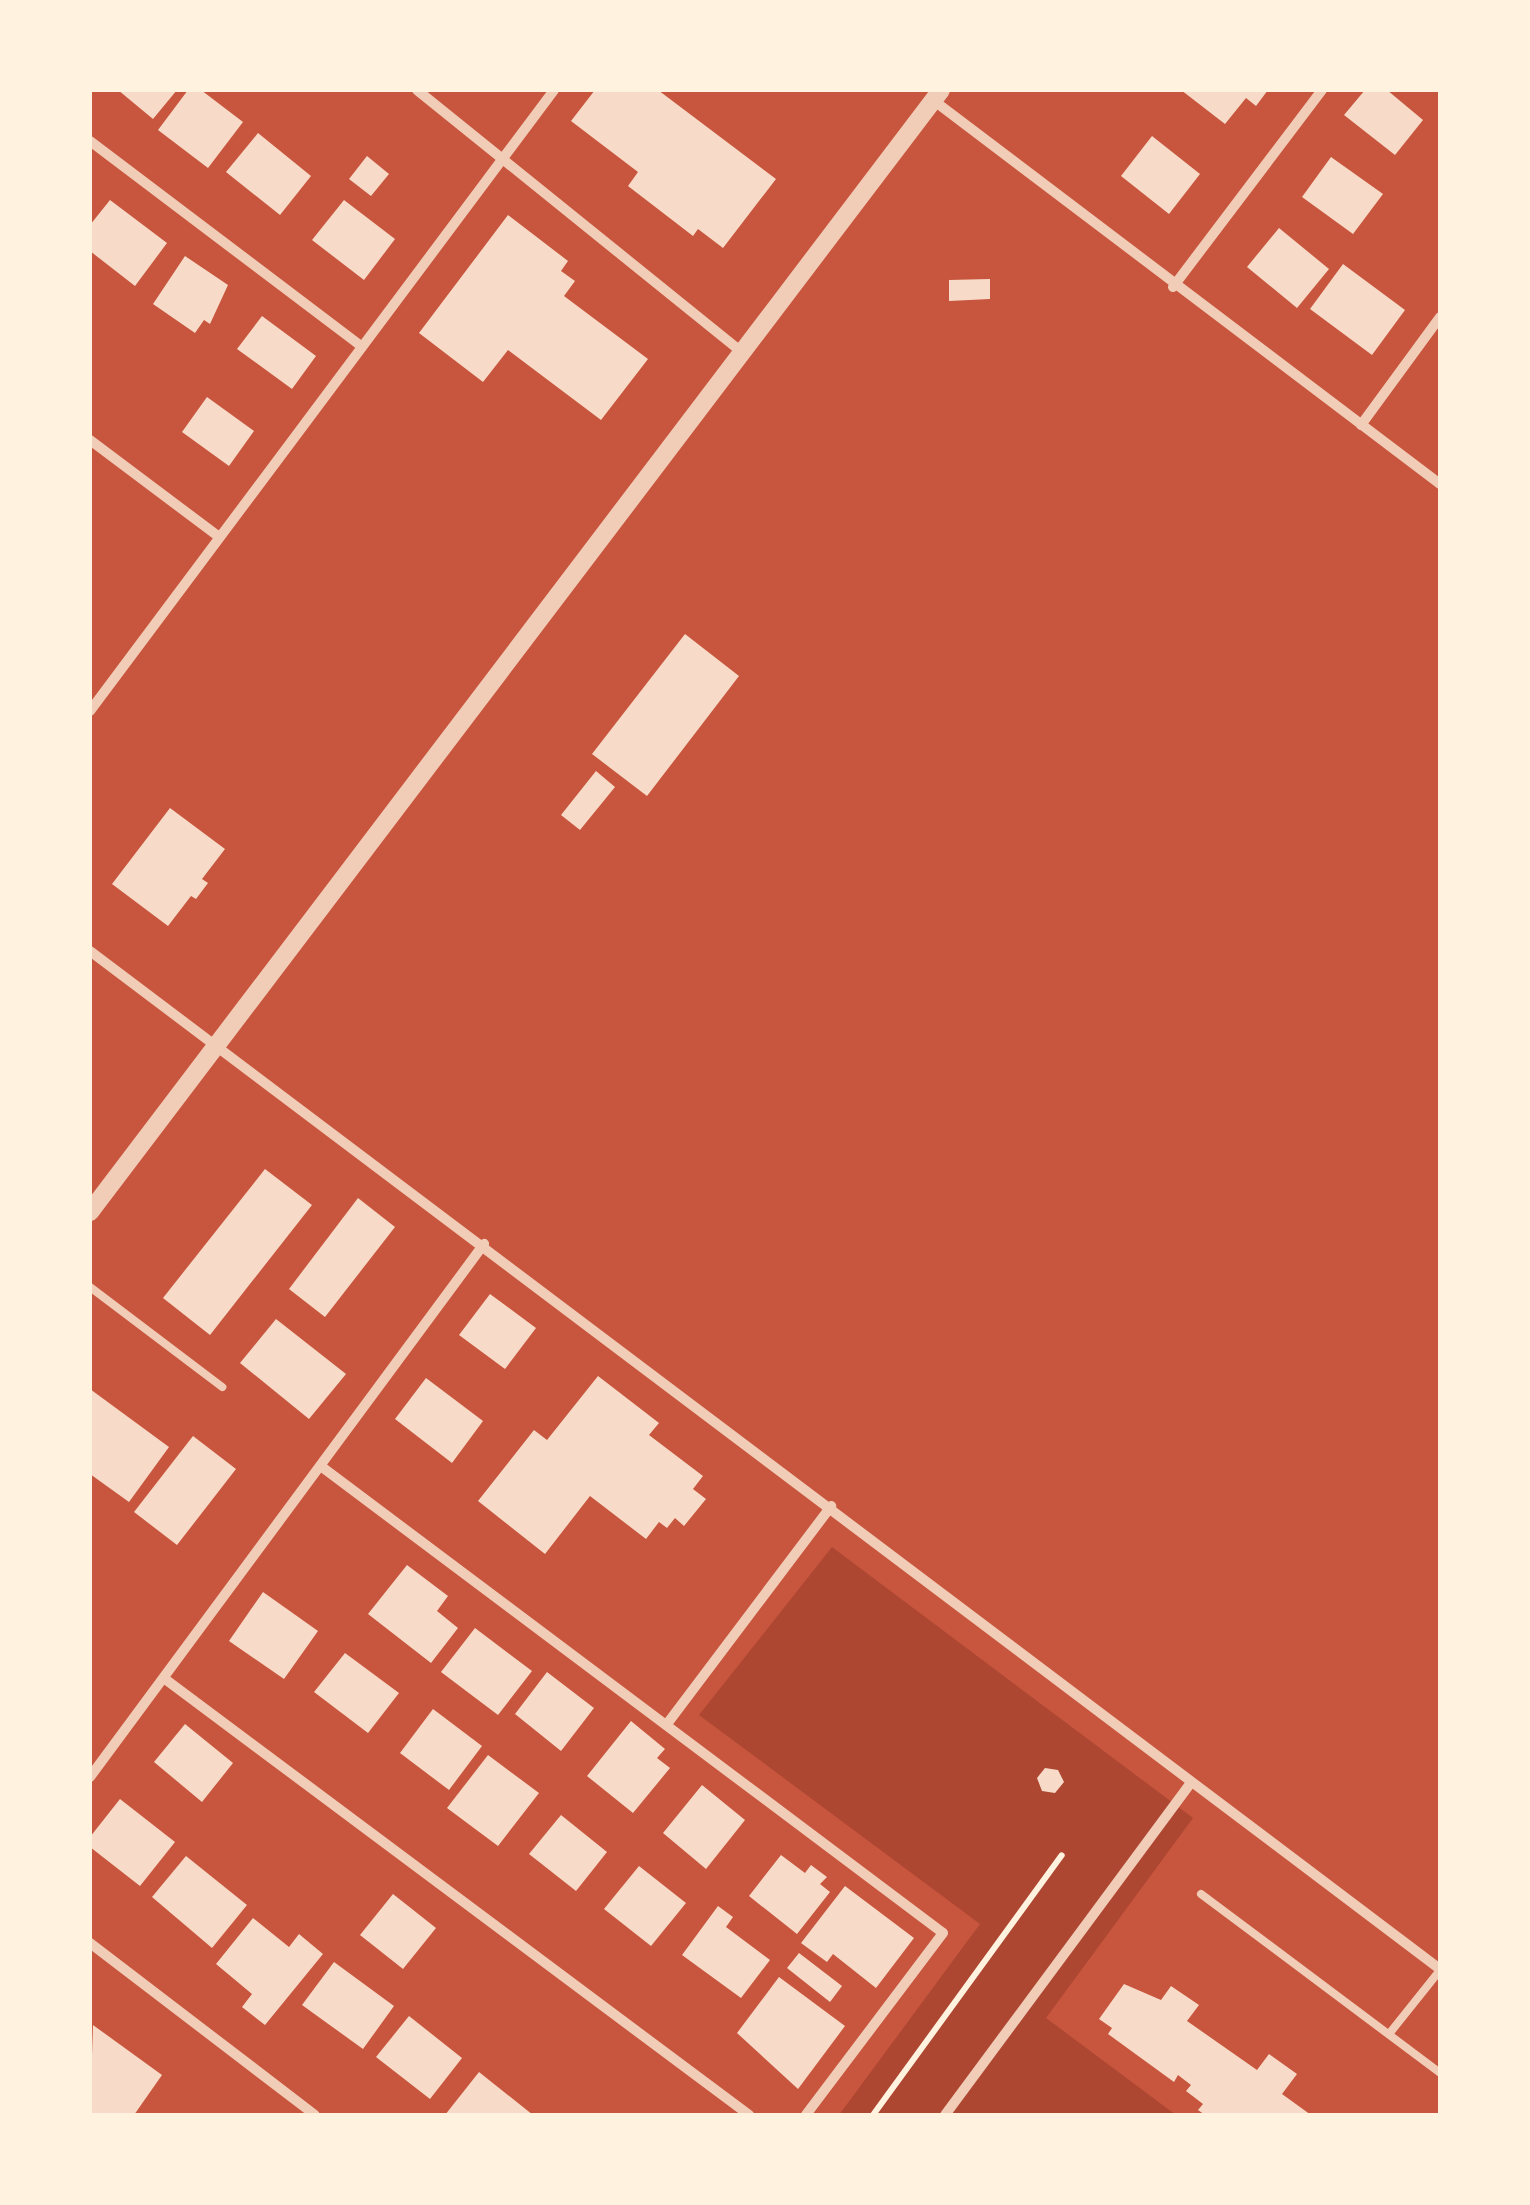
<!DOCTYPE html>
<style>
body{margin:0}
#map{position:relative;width:1530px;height:2205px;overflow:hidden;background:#c8553d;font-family:Commissioner,sans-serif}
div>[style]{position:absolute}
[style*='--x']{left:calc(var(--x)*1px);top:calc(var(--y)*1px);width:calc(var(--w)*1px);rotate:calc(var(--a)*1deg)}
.green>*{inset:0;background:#ae4732}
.building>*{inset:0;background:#f7dbc8}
.path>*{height:6px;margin:-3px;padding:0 3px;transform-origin:3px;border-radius:3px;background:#fff3e0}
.service>*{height:8px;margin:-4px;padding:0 4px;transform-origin:4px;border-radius:4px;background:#f1ccb7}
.minor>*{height:10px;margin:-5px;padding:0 5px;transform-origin:5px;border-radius:5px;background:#f1ccb7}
.tertiary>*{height:18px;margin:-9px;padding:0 9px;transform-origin:9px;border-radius:9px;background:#f1ccb7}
span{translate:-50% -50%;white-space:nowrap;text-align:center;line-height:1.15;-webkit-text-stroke:9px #fff3e0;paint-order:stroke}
.frame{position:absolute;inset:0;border:92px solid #fff3e0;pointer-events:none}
</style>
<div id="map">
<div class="green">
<i style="clip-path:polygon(832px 1547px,1193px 1818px,1046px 2018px,1176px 2115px,839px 2115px,980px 1924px,699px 1715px)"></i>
</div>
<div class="building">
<i style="clip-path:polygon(118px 90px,177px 90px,153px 119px)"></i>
<i style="clip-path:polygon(188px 90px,201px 90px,243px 122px,208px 168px,158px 130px)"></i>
<i style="clip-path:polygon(595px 90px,658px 90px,776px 179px,723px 248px,698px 229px,693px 236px,628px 186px,638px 172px,571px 121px)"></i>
<i style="clip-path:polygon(1181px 90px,1268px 90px,1256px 106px,1246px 98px,1225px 124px)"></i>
<i style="clip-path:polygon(1365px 90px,1387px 90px,1423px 120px,1395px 155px,1344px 115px)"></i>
<i style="clip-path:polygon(258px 133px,311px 176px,280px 215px,226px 172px)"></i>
<i style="clip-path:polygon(1152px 136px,1200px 174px,1169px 214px,1121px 176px)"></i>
<i style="clip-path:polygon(367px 156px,389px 174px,371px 196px,349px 179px)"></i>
<i style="clip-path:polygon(1331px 157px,1383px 194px,1353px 234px,1302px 197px)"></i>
<i style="clip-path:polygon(110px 200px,167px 243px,135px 286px,90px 251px,90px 225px)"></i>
<i style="clip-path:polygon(344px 200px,395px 239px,364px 280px,312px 240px)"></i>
<i style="clip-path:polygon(508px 215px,568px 261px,561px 271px,575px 281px,564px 296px,648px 359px,601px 420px,508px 350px,483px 382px,419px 333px)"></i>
<i style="clip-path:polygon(1279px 228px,1329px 269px,1297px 308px,1247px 267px)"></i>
<i style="clip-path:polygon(185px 256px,228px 285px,210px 324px,204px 320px,195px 333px,153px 304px)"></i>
<i style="clip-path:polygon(1343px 264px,1405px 310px,1372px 355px,1310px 309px)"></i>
<i style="clip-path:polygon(990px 279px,990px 299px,949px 301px,949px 280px)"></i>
<i style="clip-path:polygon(262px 316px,316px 356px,292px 389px,237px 349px)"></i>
<i style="clip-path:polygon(207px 397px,254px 431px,229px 466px,182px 432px)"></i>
<i style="clip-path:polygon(685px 634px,739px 676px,647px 796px,592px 754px)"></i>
<i style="clip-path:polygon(596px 771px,615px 787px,580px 830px,561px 815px)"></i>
<i style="clip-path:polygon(170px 808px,225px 849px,202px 879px,208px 883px,196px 899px,191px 896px,168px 926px,112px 884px)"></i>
<i style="clip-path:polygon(265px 1169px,312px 1205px,210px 1335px,163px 1298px)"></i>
<i style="clip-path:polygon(358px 1198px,395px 1227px,325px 1317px,289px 1289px)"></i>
<i style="clip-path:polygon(490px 1294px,536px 1328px,505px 1369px,459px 1335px)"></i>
<i style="clip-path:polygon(276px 1319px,346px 1374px,309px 1419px,240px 1363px)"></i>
<i style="clip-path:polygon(598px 1376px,659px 1423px,649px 1435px,703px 1476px,693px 1489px,706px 1499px,684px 1526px,675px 1518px,667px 1528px,659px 1522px,646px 1539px,590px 1496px,545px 1554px,478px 1501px,534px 1430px,547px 1440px)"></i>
<i style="clip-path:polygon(426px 1378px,483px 1421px,452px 1463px,395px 1419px)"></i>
<i style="clip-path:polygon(90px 1389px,169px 1447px,129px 1502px,90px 1474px)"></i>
<i style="clip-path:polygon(193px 1436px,236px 1469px,177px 1545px,134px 1512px)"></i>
<i style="clip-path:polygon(407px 1565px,448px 1596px,437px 1611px,458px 1628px,431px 1663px,368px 1614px)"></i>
<i style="clip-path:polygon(263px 1592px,318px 1631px,284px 1679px,229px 1641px)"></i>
<i style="clip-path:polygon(475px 1628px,532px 1671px,498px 1715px,441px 1672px)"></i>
<i style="clip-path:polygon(345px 1653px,399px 1693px,368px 1733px,314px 1692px)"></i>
<i style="clip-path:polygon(547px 1672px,594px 1708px,561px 1751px,515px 1714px)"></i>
<i style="clip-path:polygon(433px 1709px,482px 1746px,449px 1790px,400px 1753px)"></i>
<i style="clip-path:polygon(631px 1721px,665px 1749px,657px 1758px,670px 1768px,633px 1813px,587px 1776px)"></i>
<i style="clip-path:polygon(185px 1724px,233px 1763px,202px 1802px,154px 1762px)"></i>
<i style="clip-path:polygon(488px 1755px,539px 1793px,498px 1846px,447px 1808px)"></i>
<i style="clip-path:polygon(1045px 1768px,1058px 1770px,1064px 1782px,1055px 1793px,1042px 1791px,1037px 1778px)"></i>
<i style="clip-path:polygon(702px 1785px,745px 1820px,706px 1869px,663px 1833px)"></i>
<i style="clip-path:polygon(120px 1799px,175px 1842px,140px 1886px,90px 1847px,90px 1837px)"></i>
<i style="clip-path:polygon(561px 1815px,607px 1852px,576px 1891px,529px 1854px)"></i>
<i style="clip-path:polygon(781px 1855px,805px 1873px,811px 1865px,827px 1877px,820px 1884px,830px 1892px,797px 1934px,749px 1896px)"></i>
<i style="clip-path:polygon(186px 1856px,247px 1905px,212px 1948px,152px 1897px)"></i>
<i style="clip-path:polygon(639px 1866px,686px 1903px,651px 1946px,604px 1909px)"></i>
<i style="clip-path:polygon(845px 1886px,914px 1938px,876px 1988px,833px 1954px,827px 1962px,801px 1943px)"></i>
<i style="clip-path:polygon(393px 1894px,436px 1928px,403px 1969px,360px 1935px)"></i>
<i style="clip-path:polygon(718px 1906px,733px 1917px,726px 1927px,770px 1960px,741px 1998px,682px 1955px)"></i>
<i style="clip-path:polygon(253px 1918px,289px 1947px,299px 1934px,323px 1954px,265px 2025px,242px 2007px,252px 1994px,216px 1964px)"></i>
<i style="clip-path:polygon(799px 1953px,842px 1986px,830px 2002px,787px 1968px)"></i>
<i style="clip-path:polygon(334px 1962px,394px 2006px,363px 2049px,302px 2005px)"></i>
<i style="clip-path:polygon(779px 1977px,845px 2026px,798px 2089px,737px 2033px)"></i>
<i style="clip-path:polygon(1124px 1984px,1161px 2000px,1171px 1986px,1199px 2005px,1187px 2021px,1257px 2070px,1269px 2054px,1297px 2074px,1282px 2094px,1311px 2115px,1205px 2115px,1198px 2110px,1203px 2104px,1186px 2091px,1191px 2085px,1178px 2075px,1174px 2082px,1108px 2034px,1112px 2028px,1099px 2019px)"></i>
<i style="clip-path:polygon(409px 2016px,462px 2058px,430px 2099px,376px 2057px)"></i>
<i style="clip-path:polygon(93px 2025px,162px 2075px,134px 2115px,90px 2115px)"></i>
<i style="clip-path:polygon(479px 2072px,533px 2115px,445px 2115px)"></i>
</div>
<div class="path">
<i style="--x:873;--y:2115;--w:321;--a:-54"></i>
</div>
<div class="service">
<i style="--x:90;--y:1287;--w:166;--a:37.1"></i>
<i style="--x:1201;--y:1894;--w:299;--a:36.8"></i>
<i style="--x:1389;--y:2034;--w:82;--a:-51.4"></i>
</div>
<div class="minor">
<i style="--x:417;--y:90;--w:417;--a:38.9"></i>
<i style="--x:933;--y:100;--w:636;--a:37.14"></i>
<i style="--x:90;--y:141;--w:338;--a:37.1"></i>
<i style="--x:1173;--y:287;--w:247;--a:-52.9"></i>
<i style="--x:1361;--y:425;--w:134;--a:-53.8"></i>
<i style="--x:90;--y:440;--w:160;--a:36.9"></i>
<i style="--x:90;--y:711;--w:775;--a:-53.23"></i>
<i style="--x:90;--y:951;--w:1691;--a:37.02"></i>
<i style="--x:322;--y:1467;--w:776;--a:36.88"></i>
<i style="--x:943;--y:1933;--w:228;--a:127"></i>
<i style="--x:165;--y:1679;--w:729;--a:36.74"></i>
<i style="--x:667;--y:1724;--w:273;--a:-53"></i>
<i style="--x:90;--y:1777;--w:663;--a:-53.53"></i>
<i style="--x:90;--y:1943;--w:283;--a:37.4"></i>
<i style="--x:945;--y:2115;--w:414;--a:-53.5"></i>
</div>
<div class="tertiary">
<i style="--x:90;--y:1212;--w:1408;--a:-52.82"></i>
</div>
<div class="frame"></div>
</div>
